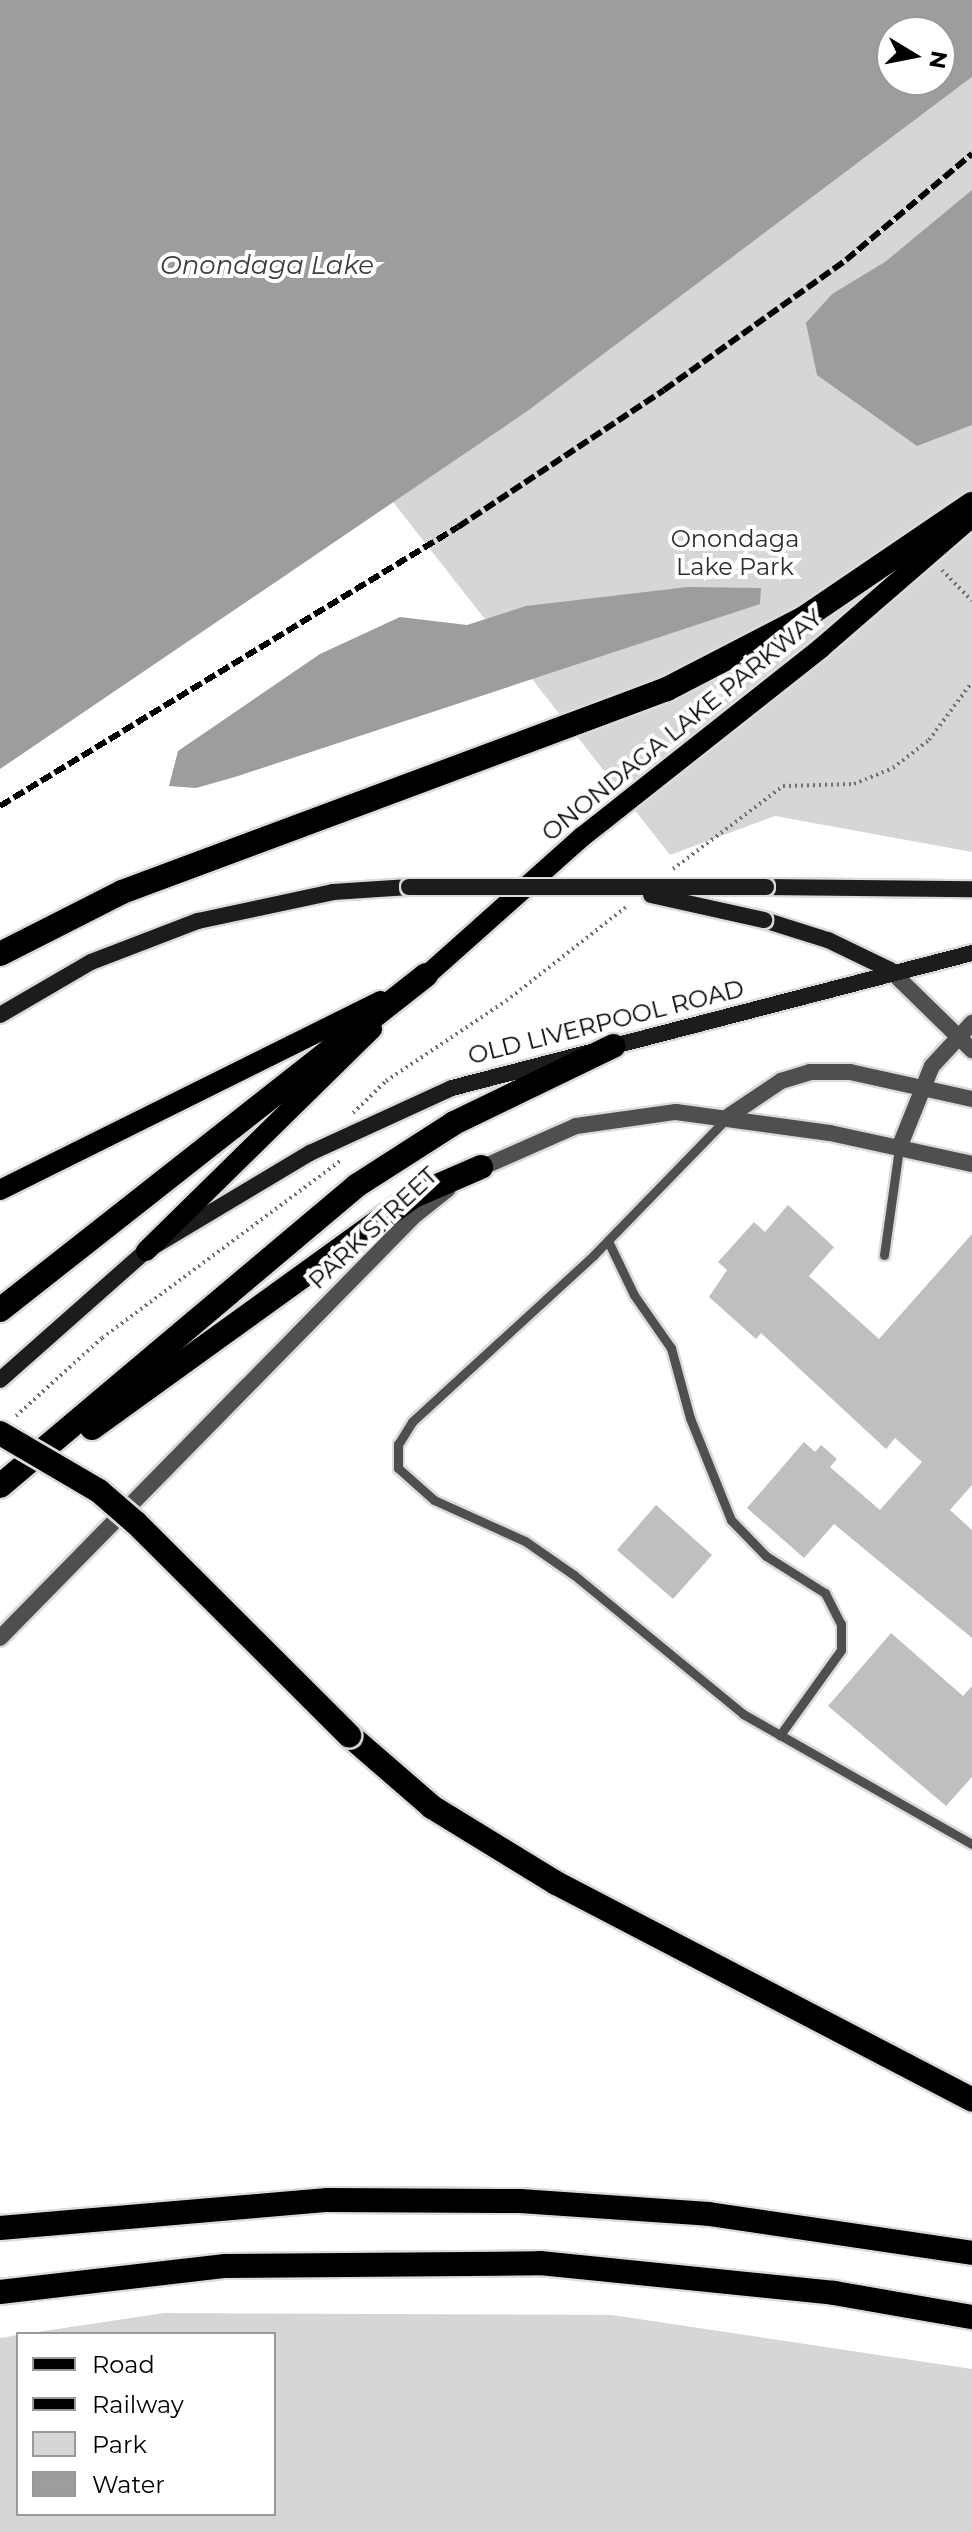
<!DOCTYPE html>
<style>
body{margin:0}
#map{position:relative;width:972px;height:2532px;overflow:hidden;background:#fff;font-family:Montserrat,sans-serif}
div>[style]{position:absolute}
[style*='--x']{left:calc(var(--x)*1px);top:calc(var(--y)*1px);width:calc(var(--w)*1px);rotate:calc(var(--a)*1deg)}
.green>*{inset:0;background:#d6d6d6}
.water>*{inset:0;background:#9d9d9d}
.building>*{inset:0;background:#bfbfbf}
.path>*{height:4px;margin-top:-2px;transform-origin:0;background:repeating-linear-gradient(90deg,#717171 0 2px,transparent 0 6px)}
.roads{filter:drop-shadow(2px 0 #dbdbdb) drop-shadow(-2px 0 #dbdbdb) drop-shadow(0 2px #dbdbdb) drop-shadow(0 -2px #dbdbdb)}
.service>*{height:9px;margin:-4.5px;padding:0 4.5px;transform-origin:4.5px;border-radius:4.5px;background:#4f4f4f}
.tertiary>*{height:16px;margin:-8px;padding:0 8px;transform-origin:8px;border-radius:8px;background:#4f4f4f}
.secondary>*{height:16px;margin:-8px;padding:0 8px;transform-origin:8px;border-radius:8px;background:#1c1c1c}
.primary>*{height:20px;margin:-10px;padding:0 10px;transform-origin:10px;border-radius:10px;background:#000}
.motorway>*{height:24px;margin:-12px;padding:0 12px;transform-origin:12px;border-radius:12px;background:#000}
.rail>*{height:6px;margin-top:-3px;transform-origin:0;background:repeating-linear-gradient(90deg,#000 0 12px,transparent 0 16px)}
.bridges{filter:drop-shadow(2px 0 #dbdbdb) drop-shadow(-2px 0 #dbdbdb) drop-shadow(0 2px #dbdbdb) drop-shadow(0 -2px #dbdbdb)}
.secondary-bridge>*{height:16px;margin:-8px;padding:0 8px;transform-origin:8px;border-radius:8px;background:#1c1c1c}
.motorway-bridge>*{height:24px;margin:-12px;padding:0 12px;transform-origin:12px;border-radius:12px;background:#000}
span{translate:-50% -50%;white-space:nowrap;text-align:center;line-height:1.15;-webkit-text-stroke:8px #fff;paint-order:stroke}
.park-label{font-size:24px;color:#2d2d2d}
.street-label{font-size:24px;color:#000}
.water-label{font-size:26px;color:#3e3e3e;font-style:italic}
.legend{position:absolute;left:16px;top:2332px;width:260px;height:184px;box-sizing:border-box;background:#fff;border:2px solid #999;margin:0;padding:10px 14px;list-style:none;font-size:24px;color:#000}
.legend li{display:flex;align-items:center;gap:16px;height:40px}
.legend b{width:40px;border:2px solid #999}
.north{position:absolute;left:876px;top:16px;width:80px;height:80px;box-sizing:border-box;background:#fff;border:2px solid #999;border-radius:50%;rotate:100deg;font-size:22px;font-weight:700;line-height:32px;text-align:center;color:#000}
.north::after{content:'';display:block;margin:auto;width:28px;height:36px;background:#000;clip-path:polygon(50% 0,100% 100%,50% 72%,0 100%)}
</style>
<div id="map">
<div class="green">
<i style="clip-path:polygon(972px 77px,972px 852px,775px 816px,670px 855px,393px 502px,529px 410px)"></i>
<i style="clip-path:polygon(164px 2313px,612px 2315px,972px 2369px,972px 2532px,0 2532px,0 2338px,18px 2335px,18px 2514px,274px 2514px,274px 2334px,24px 2334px)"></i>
</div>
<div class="water">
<i style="clip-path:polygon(evenodd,0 0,972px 0,972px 77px,529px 410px,0 769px,0 0,940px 32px,940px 80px,892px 80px,892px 32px,940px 32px)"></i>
<i style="clip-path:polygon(972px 190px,972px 425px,917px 446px,817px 375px,806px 323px,832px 294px,885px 262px)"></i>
<i style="clip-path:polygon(688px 587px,761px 588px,760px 604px,235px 777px,196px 788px,169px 786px,178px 751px,320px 654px,400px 617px,467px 625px,526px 606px)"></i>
</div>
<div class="building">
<i style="clip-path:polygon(788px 1205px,834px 1247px,809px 1276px,879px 1339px,972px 1234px,972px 1485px,950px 1510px,972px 1530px,972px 1638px,834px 1524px,804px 1558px,747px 1508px,804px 1442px,815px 1452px,821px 1445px,837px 1459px,830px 1467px,880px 1510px,922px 1462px,895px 1438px,886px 1449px,761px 1333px,756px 1339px,709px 1297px,727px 1270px,718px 1262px,754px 1222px,765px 1232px)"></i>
<i style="clip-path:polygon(656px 1505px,712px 1555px,673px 1599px,617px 1550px)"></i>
<i style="clip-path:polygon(891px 1633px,963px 1696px,972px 1686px,972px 1777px,946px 1806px,828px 1706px)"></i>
</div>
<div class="path">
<i style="--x:942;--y:570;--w:43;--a:45.9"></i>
<i style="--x:673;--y:869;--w:138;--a:-37"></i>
<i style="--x:783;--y:786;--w:71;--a:-1.6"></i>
<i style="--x:854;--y:784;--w:42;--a:-22.3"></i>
<i style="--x:893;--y:768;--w:46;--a:-37.9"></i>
<i style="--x:929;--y:740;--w:72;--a:-53.4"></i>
<i style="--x:353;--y:1113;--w:46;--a:-44.1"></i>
<i style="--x:386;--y:1081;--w:144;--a:-33.7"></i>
<i style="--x:506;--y:1001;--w:152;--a:-38.1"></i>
<i style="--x:16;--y:1416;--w:116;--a:-42.2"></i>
<i style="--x:102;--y:1338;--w:299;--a:-36.6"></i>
</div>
<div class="roads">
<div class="service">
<i style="--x:727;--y:1118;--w:191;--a:134.2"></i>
<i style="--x:594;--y:1255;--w:247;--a:137.5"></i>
<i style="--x:412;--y:1422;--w:26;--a:122"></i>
<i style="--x:398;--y:1444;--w:24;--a:90"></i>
<i style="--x:398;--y:1468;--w:48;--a:41.6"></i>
<i style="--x:434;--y:1500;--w:100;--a:24.3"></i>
<i style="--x:525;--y:1541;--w:60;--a:34.8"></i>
<i style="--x:574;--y:1575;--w:219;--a:39.4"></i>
<i style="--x:743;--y:1714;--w:263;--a:29.6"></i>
<i style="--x:608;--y:1241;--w:60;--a:64.3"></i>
<i style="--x:634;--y:1295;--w:65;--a:55.1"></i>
<i style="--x:671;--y:1348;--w:73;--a:74.8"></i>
<i style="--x:690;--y:1418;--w:110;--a:68.1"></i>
<i style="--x:731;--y:1520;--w:50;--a:45.8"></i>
<i style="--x:766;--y:1556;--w:70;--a:32.1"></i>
<i style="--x:825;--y:1593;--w:35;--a:63"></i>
<i style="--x:841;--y:1624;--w:26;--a:90"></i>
<i style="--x:841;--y:1650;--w:105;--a:125.7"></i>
<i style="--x:884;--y:1255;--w:108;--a:-82"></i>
</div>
<div class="tertiary">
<i style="--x:890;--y:970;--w:115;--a:44.3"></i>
<i style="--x:729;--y:1116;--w:63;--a:-33.9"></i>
<i style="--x:781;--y:1081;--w:30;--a:-17"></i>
<i style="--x:810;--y:1072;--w:40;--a:0"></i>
<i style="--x:850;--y:1072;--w:125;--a:12.5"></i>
<i style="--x:899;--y:1148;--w:88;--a:-68.1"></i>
<i style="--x:932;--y:1066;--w:59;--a:-47.1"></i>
<i style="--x:474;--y:1171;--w:111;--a:-23.8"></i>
<i style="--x:576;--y:1126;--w:101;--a:-8"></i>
<i style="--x:676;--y:1112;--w:155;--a:7.8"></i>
<i style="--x:830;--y:1133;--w:145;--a:12.3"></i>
<i style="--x:0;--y:1638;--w:591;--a:-45.55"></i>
<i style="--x:414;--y:1216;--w:43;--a:-38.5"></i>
</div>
<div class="secondary">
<i style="--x:766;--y:887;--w:206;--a:0.6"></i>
<i style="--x:764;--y:920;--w:67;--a:17.4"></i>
<i style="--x:828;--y:940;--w:69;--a:25.8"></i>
<i style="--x:0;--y:1015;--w:105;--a:-30.2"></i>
<i style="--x:91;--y:962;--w:115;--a:-21"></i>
<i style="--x:198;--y:921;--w:138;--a:-12.1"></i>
<i style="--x:333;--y:892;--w:76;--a:-3.8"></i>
<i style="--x:0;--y:1380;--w:195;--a:-41.5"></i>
<i style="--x:146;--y:1251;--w:191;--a:-30.9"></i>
<i style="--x:310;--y:1153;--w:156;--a:-24.6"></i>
<i style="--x:452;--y:1088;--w:537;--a:-14.55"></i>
</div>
<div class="primary">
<i style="--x:417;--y:984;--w:221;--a:-41.7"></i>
<i style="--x:582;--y:837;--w:305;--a:-38.3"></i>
<i style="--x:821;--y:648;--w:200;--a:-40.9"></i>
<i style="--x:0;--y:1190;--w:425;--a:-26.4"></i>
<i style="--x:146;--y:1251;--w:317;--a:-44.5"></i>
</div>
<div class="motorway">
<i style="--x:0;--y:954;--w:137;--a:-26.9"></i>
<i style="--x:122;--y:892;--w:582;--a:-20.43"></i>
<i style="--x:667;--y:689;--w:154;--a:-27.4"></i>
<i style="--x:804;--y:618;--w:203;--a:-34.2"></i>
<i style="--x:0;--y:1310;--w:542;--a:-38.18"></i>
<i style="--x:92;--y:1428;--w:397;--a:-35.8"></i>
<i style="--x:414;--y:1196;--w:73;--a:-23.4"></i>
<i style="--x:0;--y:1486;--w:466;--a:-40.1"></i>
<i style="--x:356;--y:1186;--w:117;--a:-32.7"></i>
<i style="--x:454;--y:1123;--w:177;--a:-25.8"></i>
<i style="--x:349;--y:1735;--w:110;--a:40.9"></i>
<i style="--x:432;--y:1807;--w:145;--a:31.5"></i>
<i style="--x:556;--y:1883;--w:469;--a:27.5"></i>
<i style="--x:0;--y:2228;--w:329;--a:-4.9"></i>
<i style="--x:328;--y:2200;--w:192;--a:0.3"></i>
<i style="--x:520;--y:2201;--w:189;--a:3.9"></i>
<i style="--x:709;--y:2214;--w:266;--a:8.4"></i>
<i style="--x:0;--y:2292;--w:227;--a:-6.6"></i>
<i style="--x:226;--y:2266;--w:314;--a:-0.5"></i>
<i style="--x:540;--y:2263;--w:296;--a:5.8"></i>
<i style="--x:834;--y:2293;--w:140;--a:9.9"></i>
</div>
</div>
<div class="rail">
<i style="--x:0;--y:806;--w:536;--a:-31.35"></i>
<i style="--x:458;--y:527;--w:247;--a:-33.6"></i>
<i style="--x:664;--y:390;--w:224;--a:-35.5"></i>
<i style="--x:846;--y:260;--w:165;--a:-40.1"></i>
</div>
<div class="bridges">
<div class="secondary-bridge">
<i style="--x:409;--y:887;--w:357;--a:0"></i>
<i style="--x:651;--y:895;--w:116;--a:12.5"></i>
</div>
<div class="motorway-bridge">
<i style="--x:0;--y:1433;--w:115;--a:30.4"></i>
<i style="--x:99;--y:1491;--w:49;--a:40.9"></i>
<i style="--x:136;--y:1523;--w:301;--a:44.9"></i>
</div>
</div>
<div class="park-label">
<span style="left:735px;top:553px">Onondaga<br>Lake Park</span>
</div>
<div class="street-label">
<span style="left:682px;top:725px;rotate:-39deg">ONONDAGA LAKE PARKWAY</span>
<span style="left:606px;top:1022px;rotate:-14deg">OLD LIVERPOOL ROAD</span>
<span style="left:373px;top:1228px;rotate:-43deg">PARK STREET</span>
</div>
<div class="water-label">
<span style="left:267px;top:266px">Onondaga Lake</span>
</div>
<ul class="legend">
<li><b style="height:10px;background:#000"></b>Road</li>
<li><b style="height:10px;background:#000"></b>Railway</li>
<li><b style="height:22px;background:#d6d6d6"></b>Park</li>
<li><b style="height:22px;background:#9d9d9d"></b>Water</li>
</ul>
<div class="north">N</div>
</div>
